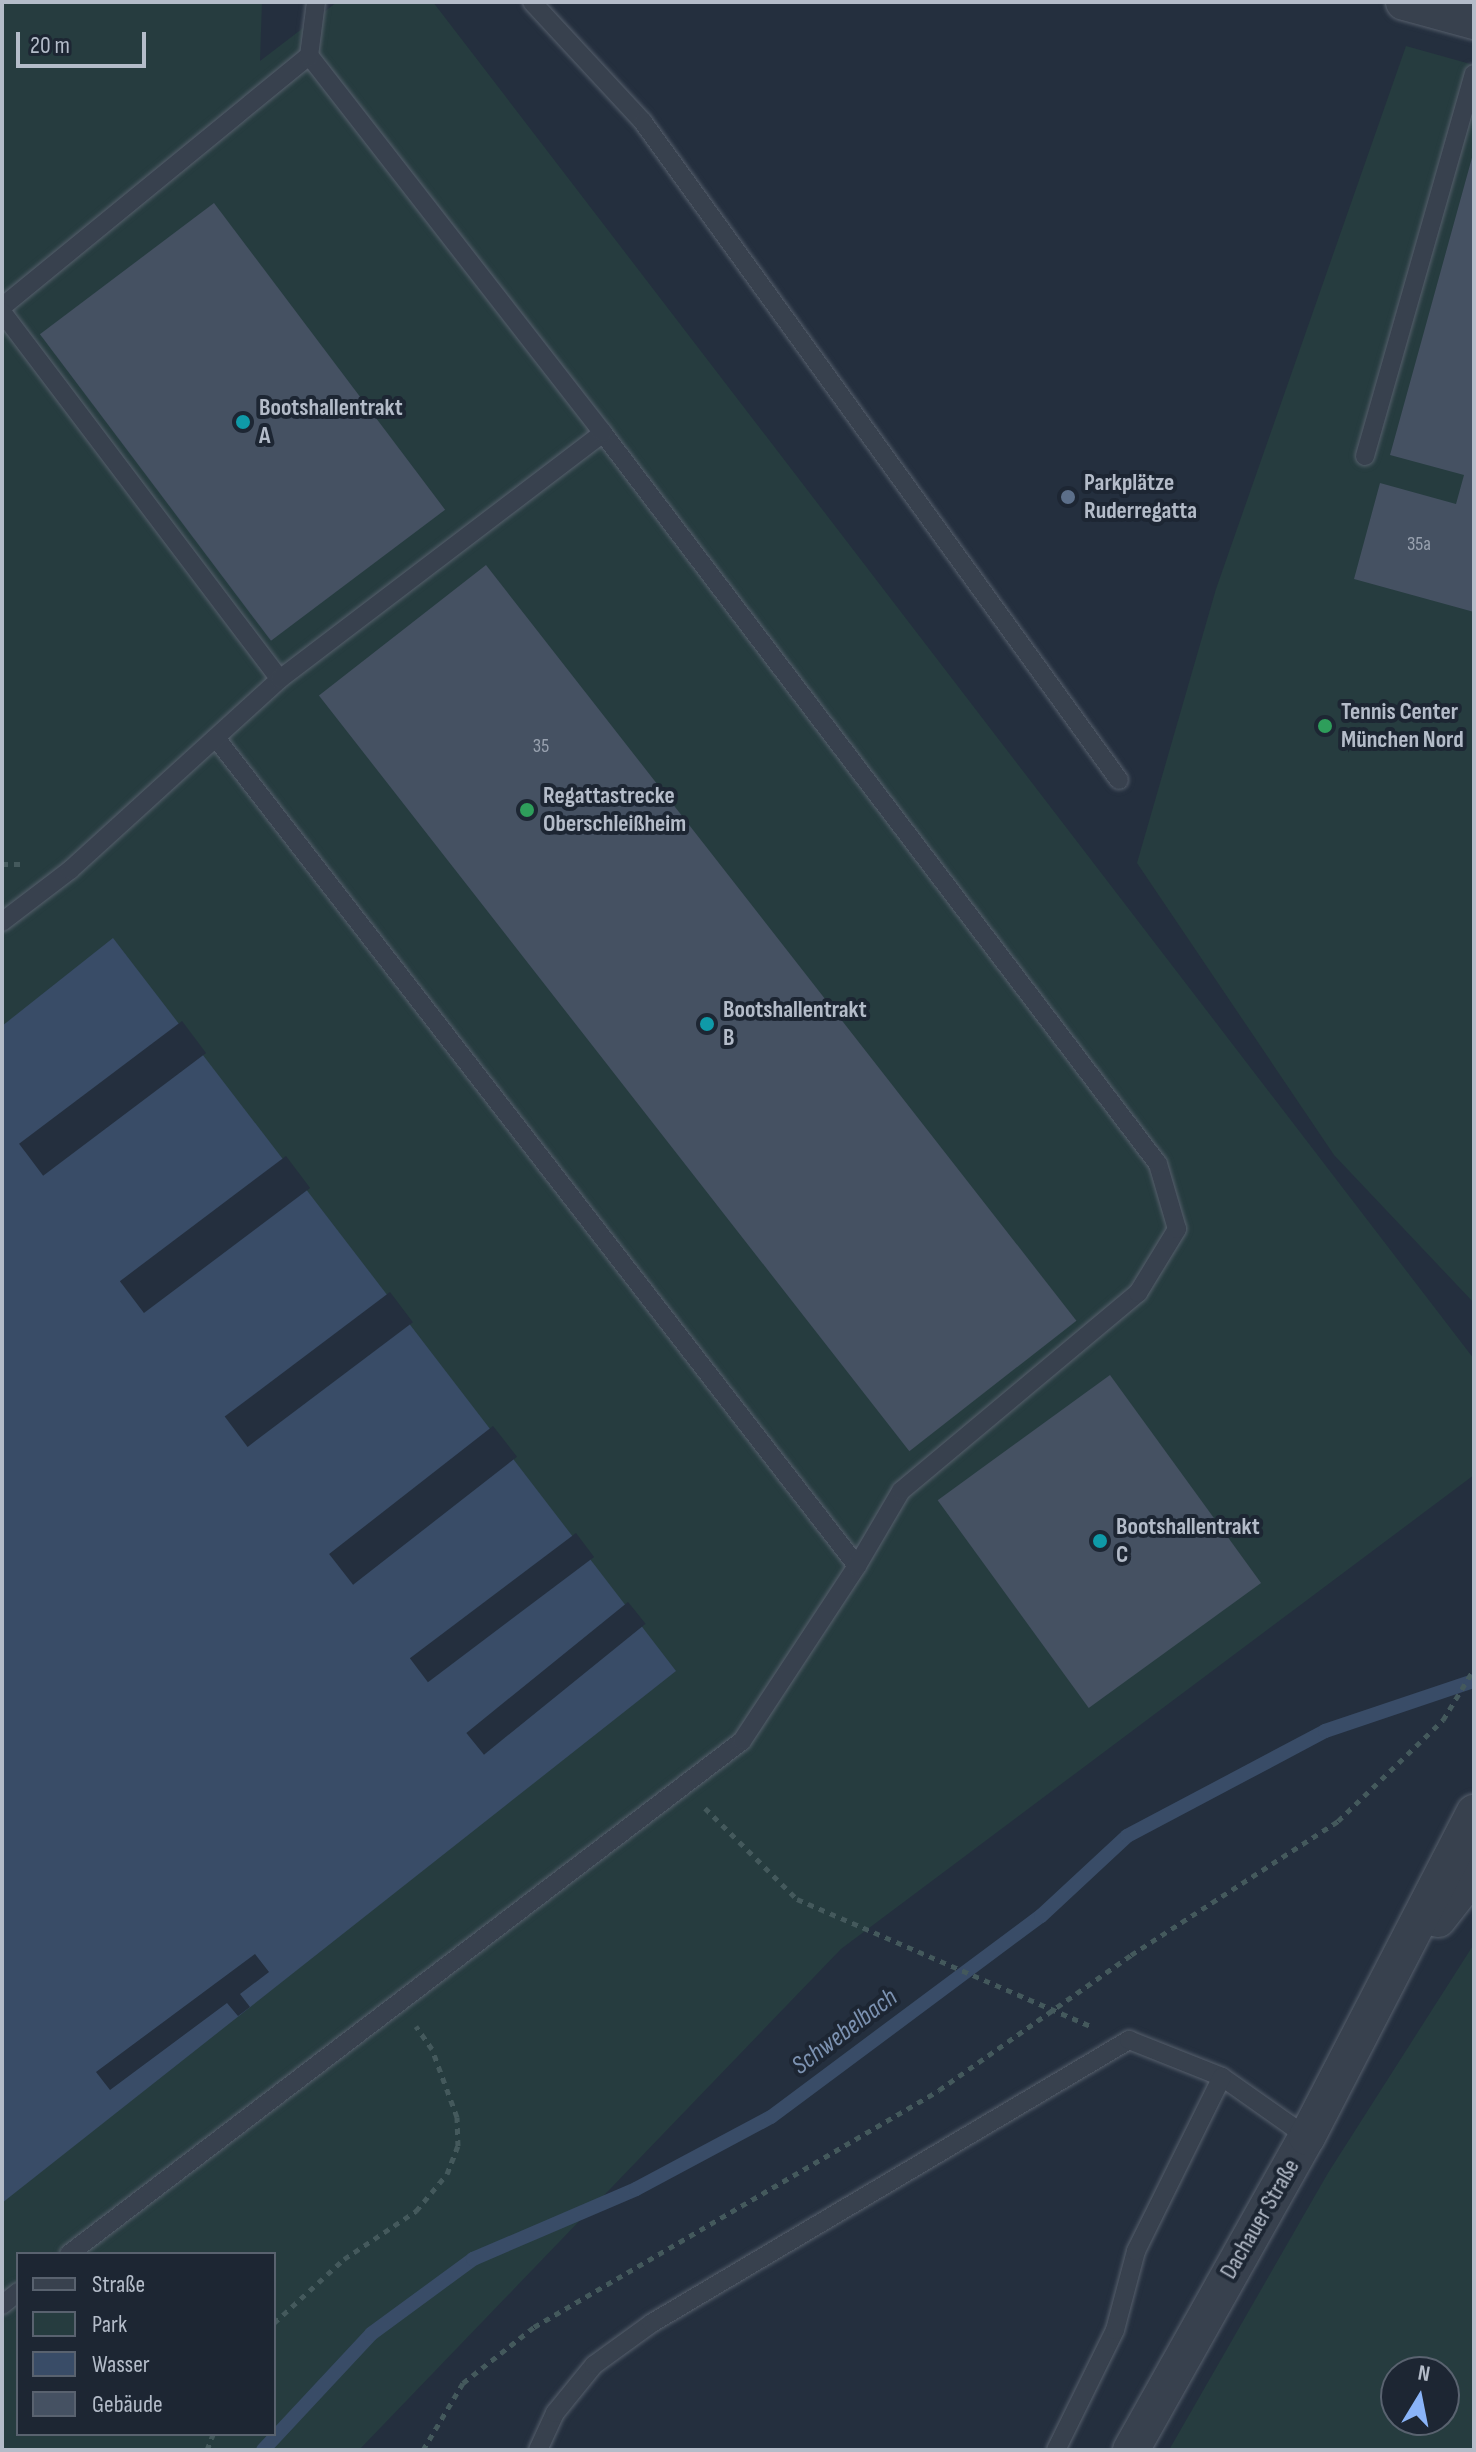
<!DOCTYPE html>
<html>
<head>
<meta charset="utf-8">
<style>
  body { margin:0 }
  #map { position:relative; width:1476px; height:2452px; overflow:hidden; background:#242f3e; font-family:"Sofia Sans Condensed",sans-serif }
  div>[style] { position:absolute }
  .green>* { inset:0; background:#263c3f }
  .water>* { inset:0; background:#394c67 }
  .pier>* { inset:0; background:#242f3e; transform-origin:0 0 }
  .stream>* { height:14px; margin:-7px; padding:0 7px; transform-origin:7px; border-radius:7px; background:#394c67 }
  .building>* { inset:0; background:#455162; transform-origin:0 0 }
  .path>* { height:5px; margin-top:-2.5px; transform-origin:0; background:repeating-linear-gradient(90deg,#44595c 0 6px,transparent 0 12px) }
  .roads { filter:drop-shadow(0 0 2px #565f6c) drop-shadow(0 0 2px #565f6c) }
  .service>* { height:18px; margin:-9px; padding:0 9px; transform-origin:9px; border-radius:9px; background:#38414e }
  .minor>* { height:36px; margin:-18px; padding:0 18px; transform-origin:18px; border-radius:18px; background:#38414e }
  .dots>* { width:22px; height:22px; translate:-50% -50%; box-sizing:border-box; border:4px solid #1d2633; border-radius:50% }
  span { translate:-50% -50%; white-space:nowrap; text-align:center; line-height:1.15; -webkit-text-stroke:8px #1d2633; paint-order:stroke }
  .number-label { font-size:20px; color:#98a1af }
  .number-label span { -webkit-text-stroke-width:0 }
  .poi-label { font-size:24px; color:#b4bcc9; font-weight:700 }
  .left { translate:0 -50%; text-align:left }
  .street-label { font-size:24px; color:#b4bcc9 }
  .water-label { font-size:26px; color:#7c92b1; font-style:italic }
  .frame { position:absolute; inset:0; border:4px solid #b4bcc9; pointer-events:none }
  .legend { position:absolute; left:16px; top:2252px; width:260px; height:184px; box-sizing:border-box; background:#1d2633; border:2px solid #59626f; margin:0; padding:10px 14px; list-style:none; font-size:24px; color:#b4bcc9 }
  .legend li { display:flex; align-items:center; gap:16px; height:40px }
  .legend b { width:40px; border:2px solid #59626f }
  .north { position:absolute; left:1380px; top:2356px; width:80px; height:80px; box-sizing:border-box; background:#1d2633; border:2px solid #59626f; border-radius:50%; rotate:10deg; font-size:22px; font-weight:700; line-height:32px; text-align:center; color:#b4bcc9 }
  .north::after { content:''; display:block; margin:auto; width:28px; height:36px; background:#8ab4f8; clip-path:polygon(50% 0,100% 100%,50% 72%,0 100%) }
  .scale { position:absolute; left:16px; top:32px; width:130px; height:36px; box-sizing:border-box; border:4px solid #b4bcc9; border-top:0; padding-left:10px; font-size:24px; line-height:28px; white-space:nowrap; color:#b4bcc9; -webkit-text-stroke:6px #1d2633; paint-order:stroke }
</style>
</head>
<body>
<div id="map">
  <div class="green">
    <i style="clip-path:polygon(evenodd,2px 2px,262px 2px,260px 61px,337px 2px,433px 2px,1474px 1359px,1474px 1475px,841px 1949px,359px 2450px,2px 2450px,2px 2px,18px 2254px,274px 2254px,274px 2434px,18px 2434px,18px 2254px)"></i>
    <i style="clip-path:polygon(1406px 46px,1474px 65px,1474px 1303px,1334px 1155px,1137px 863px,1216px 589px)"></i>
    <i style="clip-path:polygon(evenodd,1474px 1944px,1474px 2450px,1169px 2450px,1328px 2173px,1474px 1944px,1396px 2372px,1444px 2372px,1444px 2420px,1396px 2420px,1396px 2372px)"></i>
  </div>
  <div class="water">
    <i style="clip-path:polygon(113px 938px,676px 1671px,2px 2203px,2px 1026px)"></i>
  </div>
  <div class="pier">
    <i style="left:182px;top:1021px;width:40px;height:204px;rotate:53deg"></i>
    <i style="left:286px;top:1156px;width:40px;height:208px;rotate:53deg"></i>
    <i style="left:390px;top:1292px;width:38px;height:207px;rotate:53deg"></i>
    <i style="left:493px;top:1426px;width:39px;height:208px;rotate:52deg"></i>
    <i style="left:576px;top:1533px;width:30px;height:208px;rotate:53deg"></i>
    <i style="left:628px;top:1602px;width:28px;height:208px;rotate:51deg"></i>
    <i style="clip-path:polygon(255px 1954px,269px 1972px,240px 1994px,250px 2007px,238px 2016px,227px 2003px,110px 2090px,96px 2072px)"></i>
  </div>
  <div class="stream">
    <i style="left:263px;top:2450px;width:158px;rotate:-47deg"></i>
    <i style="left:371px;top:2334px;width:127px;rotate:-36.3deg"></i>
    <i style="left:473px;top:2259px;width:177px;rotate:-23.2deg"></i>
    <i style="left:636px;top:2189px;width:153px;rotate:-28.1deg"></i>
    <i style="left:771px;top:2117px;width:337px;rotate:-36.7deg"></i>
    <i style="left:1041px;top:1916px;width:117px;rotate:-42.9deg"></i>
    <i style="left:1127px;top:1836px;width:224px;rotate:-27.9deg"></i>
    <i style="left:1325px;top:1731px;width:157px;rotate:-18.6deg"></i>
  </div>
  <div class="building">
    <i style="clip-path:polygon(1473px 154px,1474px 154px,1474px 612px,1354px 579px,1380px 483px,1456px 504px,1464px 475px,1390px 455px)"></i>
    <i style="left:214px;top:203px;width:384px;height:218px;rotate:53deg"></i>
    <i style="left:486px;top:565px;width:959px;height:212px;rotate:52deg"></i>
    <i style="left:1110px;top:1375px;width:257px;height:213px;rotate:54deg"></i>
  </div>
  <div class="path">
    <i style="left:2px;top:864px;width:23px"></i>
    <i style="left:705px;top:1808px;width:129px;rotate:44.7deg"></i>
    <i style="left:797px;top:1899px;width:320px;rotate:23.4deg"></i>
    <i style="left:274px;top:2323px;width:95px;rotate:-42.4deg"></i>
    <i style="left:344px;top:2259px;width:87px;rotate:-33.7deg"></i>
    <i style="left:416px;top:2211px;width:48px;rotate:-50deg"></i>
    <i style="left:447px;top:2174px;width:30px;rotate:-69deg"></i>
    <i style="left:458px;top:2146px;width:29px;rotate:-92deg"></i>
    <i style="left:457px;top:2117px;width:72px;rotate:-110.2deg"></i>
    <i style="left:432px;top:2049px;width:28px;rotate:-125deg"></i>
    <i style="left:207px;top:2450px;width:17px;rotate:-69deg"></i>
    <i style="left:423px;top:2450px;width:78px;rotate:-59.2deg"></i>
    <i style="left:463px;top:2383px;width:90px;rotate:-38.3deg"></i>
    <i style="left:534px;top:2327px;width:469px;rotate:-30.3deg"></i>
    <i style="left:939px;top:2090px;width:235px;rotate:-35.1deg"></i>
    <i style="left:1131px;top:1955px;width:247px;rotate:-32.9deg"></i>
    <i style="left:1338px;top:1821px;width:146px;rotate:-43.9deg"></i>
    <i style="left:1443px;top:1720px;width:60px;rotate:-58.7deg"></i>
  </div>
  <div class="roads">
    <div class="service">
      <i style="left:532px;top:2px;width:163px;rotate:47.2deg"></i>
      <i style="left:643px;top:122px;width:812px;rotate:54.12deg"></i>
      <i style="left:2px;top:307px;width:397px;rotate:-39.3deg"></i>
      <i style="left:2px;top:312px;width:460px;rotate:52.9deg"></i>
      <i style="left:1365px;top:456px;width:397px;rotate:-74.1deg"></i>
      <i style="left:216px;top:738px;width:1047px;rotate:52.25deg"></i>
      <i style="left:2px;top:922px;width:86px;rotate:-37.4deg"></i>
      <i style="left:70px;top:870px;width:284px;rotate:-42.3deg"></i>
      <i style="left:280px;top:679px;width:406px;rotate:-37.3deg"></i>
      <i style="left:69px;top:2254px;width:846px;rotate:-37.32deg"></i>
      <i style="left:742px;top:1741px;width:209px;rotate:-56.7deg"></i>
      <i style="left:857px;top:1566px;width:87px;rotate:-59.6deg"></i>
      <i style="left:901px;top:1491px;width:309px;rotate:-39.9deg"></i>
      <i style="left:1138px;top:1293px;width:75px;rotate:-58.6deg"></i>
      <i style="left:1177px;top:1229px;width:68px;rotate:-106.3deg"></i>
      <i style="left:1158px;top:1164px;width:918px;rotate:-127.21deg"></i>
      <i style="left:603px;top:433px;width:478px;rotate:-127.9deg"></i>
      <i style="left:309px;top:56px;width:54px;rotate:-82.6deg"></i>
      <i style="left:2px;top:2305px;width:21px;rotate:-39deg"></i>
      <i style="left:538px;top:2450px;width:41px;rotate:-65.3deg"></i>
      <i style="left:555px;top:2413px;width:62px;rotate:-50.9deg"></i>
      <i style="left:594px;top:2365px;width:72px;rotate:-35.9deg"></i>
      <i style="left:652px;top:2323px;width:555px;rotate:-30.68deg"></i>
      <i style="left:1129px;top:2040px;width:100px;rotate:21.7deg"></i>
      <i style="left:1222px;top:2077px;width:104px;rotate:35.2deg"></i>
      <i style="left:1056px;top:2450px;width:134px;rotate:-63.8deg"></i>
      <i style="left:1115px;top:2330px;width:82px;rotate:-75.1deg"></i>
      <i style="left:1136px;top:2251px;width:194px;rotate:-63.7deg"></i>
    </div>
    <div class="minor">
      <i style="left:1404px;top:2px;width:73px;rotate:15.2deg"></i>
      <i style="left:1438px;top:1919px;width:58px;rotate:-52deg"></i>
      <i style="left:1131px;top:2450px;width:359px;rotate:-60.7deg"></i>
      <i style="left:1307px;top:2137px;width:365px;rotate:-62.7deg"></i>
    </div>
  </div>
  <div class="dots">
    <i style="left:243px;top:422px;background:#0f9aa8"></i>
    <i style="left:1068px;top:497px;background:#5c6f8a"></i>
    <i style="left:1325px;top:726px;background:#2e9e5b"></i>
    <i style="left:527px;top:810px;background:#2e9e5b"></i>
    <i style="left:707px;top:1024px;background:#0f9aa8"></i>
    <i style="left:1100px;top:1541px;background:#0f9aa8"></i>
  </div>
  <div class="number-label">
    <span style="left:1419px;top:544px">35a</span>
    <span style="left:541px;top:746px">35</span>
  </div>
  <div class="poi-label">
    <span class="left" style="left:259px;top:422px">Bootshallentrakt<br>A</span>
    <span class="left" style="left:1084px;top:497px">Parkplätze<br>Ruderregatta</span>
    <span class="left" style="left:1341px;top:726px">Tennis Center<br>München Nord</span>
    <span class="left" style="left:543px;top:810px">Regattastrecke<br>Oberschleißheim</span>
    <span class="left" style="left:723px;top:1024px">Bootshallentrakt<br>B</span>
    <span class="left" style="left:1116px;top:1541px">Bootshallentrakt<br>C</span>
  </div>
  <div class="street-label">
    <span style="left:1260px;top:2219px;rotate:-60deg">Dachauer Straße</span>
  </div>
  <div class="water-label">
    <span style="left:845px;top:2032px;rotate:-37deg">Schwebelbach</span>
  </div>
  <div class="frame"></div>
  <ul class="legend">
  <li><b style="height:10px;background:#38414e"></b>Straße</li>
  <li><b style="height:22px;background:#263c3f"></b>Park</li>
  <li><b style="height:22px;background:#394c67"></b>Wasser</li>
  <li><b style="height:22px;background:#455162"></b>Gebäude</li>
  </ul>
  <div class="north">N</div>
  <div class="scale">20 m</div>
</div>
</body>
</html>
